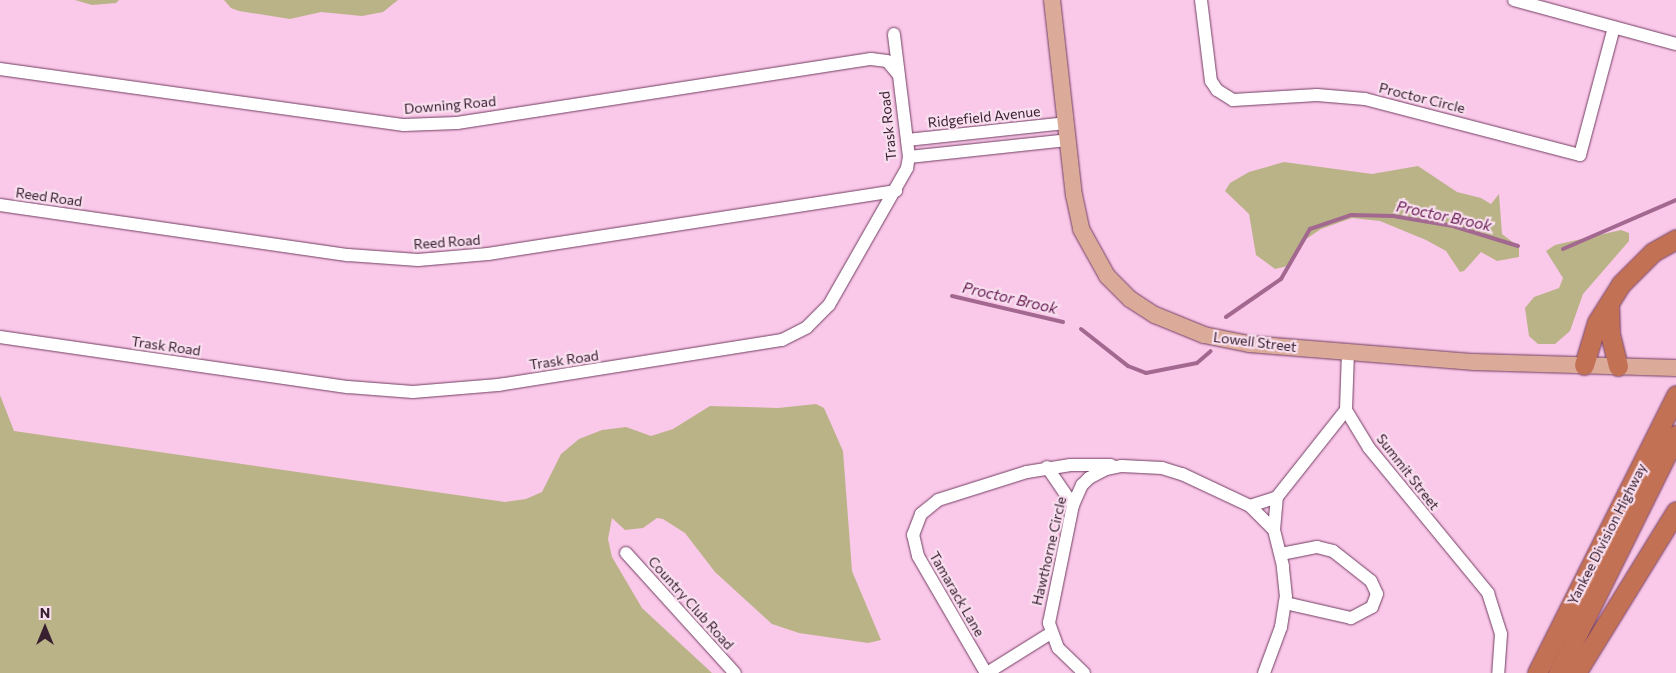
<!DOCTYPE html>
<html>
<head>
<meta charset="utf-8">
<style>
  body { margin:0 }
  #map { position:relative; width:1676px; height:673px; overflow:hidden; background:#fac8e9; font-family:Commissioner,sans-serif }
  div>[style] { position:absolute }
  .green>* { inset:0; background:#bab388 }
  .stream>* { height:4px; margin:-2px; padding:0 2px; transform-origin:2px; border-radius:2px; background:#a36890 }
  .roads { filter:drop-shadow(0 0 1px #723e63) drop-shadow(0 0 1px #723e63) }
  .minor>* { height:12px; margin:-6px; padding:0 6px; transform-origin:6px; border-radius:6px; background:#fff }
  .major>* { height:16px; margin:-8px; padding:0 8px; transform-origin:8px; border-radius:8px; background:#dbaa99 }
  .highway>* { height:19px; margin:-9.5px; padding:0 9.5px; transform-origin:9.5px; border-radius:9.5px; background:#c37155 }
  span { translate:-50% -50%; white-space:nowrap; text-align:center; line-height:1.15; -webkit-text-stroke:4.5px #f8deee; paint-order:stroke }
  .street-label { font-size:14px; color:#382030 }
  .water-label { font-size:15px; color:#651c52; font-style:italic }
  .north { position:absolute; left:20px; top:603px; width:50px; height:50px; -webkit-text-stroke:4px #f8deee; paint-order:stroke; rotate:0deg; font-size:14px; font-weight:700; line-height:20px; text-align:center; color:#382030 }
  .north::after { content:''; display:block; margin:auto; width:18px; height:22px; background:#382030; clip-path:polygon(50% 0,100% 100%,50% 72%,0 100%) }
</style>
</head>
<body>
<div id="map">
  <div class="green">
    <i style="clip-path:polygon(75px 0,119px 0,116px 3px,92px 5px)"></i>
    <i style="clip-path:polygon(224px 0,398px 0,383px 12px,362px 16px,321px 12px,290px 19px,239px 11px,231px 8px)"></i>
    <i style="clip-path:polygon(1284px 162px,1372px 174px,1418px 166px,1457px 192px,1481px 198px,1491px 204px,1499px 194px,1502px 234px,1519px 247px,1519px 257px,1497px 261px,1481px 252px,1464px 271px,1460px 272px,1446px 251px,1426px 240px,1380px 221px,1352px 218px,1321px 229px,1306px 239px,1288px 266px,1275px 269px,1256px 255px,1249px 214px,1225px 191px,1230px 183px,1249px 172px)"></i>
    <i style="clip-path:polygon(1621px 230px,1629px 233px,1629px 241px,1583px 294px,1570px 331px,1555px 344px,1538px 344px,1529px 336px,1525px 308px,1534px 297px,1559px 288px,1563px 278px,1546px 251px,1555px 245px)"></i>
    <i style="clip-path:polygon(0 395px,14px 431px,505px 502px,526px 499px,542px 492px,561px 454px,579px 439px,602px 430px,626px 427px,651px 436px,673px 429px,710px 406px,778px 408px,816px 404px,824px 408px,843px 451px,852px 571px,881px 640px,868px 643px,799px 633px,772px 624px,715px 572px,685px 533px,663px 519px,657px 518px,643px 528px,625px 530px,612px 518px,608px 539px,612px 557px,642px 608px,712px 673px,0 673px)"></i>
  </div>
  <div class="stream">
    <i style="left:1563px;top:249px;width:123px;rotate:-23.4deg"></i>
    <i style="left:952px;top:296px;width:114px;rotate:13.2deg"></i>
    <i style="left:1226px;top:317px;width:67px;rotate:-34.6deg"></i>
    <i style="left:1281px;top:279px;width:58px;rotate:-59.9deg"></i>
    <i style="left:1310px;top:229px;width:43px;rotate:-18.9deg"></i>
    <i style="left:1351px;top:215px;width:42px;rotate:1.4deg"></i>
    <i style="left:1393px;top:216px;width:61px;rotate:9.5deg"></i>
    <i style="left:1453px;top:226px;width:68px;rotate:17.1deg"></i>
    <i style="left:1081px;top:329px;width:60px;rotate:38.2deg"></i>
    <i style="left:1128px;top:366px;width:19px;rotate:21deg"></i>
    <i style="left:1146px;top:373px;width:52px;rotate:-11.1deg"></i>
    <i style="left:1197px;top:363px;width:18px;rotate:-41deg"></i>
  </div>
  <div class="roads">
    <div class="minor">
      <i style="left:1201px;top:0;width:82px;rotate:83deg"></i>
      <i style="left:1211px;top:81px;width:11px;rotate:56deg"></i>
      <i style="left:1217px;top:90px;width:19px;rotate:32deg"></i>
      <i style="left:1233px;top:100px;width:84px;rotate:-3.4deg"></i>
      <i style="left:1317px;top:95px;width:48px;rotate:4.8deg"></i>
      <i style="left:1365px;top:99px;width:222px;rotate:14.6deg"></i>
      <i style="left:1580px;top:155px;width:132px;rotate:-75.1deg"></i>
      <i style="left:1514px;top:0;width:168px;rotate:15.2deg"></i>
      <i style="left:0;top:69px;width:408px;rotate:7.9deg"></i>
      <i style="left:404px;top:125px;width:53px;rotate:-2.2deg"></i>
      <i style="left:457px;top:123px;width:419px;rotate:-8.8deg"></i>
      <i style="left:871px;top:59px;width:16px;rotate:7deg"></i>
      <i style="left:887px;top:61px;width:16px;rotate:50deg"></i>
      <i style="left:907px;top:140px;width:159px;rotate:-6.1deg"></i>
      <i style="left:909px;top:157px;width:159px;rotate:-6.1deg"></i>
      <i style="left:0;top:205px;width:352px;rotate:8.2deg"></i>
      <i style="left:348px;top:255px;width:70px;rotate:4.1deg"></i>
      <i style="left:418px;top:260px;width:70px;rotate:-4.9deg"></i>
      <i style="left:488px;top:254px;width:413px;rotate:-8.8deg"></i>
      <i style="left:0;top:337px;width:352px;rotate:8.2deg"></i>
      <i style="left:348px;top:387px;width:65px;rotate:4.4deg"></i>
      <i style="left:413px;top:392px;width:85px;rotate:-4.7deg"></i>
      <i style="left:498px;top:385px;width:288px;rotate:-9deg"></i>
      <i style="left:782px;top:340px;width:28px;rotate:-27deg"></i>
      <i style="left:807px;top:327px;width:31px;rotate:-45deg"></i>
      <i style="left:829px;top:305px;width:158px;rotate:-60.3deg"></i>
      <i style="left:907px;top:168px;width:11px;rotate:-80deg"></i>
      <i style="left:909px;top:157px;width:124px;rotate:-97deg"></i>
      <i style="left:1348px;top:352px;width:58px;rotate:92deg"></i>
      <i style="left:1346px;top:410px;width:44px;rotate:58.8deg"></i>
      <i style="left:1369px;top:448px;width:188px;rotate:50.6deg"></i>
      <i style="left:1488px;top:593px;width:43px;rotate:72.4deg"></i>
      <i style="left:1501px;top:634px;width:39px;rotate:94deg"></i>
      <i style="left:1047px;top:467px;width:46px;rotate:55.6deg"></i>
      <i style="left:1250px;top:506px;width:34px;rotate:45deg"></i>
      <i style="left:626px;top:553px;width:162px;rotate:47.8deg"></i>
      <i style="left:1281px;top:554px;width:37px;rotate:-11deg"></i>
      <i style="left:1317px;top:547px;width:16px;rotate:14deg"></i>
      <i style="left:1333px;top:551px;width:48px;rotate:38.3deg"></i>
      <i style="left:1371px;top:581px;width:14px;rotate:65deg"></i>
      <i style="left:1377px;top:594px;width:14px;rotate:111deg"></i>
      <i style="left:1372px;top:607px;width:24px;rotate:152deg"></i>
      <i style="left:1351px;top:618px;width:68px;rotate:-167.2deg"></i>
      <i style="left:986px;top:673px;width:135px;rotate:-120.2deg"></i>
      <i style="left:918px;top:556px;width:22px;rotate:-103deg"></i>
      <i style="left:913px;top:535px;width:22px;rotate:-69deg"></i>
      <i style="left:921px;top:514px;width:22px;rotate:-39deg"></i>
      <i style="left:938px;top:500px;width:93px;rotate:-17.5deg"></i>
      <i style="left:1027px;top:472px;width:44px;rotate:-9.2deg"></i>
      <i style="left:1070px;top:465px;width:41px"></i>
      <i style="left:987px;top:673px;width:75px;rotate:-32deg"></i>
      <i style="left:1084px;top:673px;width:36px;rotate:-136deg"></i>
      <i style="left:1058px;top:648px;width:27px;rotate:-110deg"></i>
      <i style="left:1049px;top:623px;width:120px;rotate:-78.5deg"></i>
      <i style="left:1073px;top:505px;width:22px;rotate:-66deg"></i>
      <i style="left:1082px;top:485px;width:10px;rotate:-45deg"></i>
      <i style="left:1089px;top:478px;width:19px;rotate:-28deg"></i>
      <i style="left:1106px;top:469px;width:16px;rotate:-11deg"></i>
      <i style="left:1122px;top:466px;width:40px;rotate:2.9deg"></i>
      <i style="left:1162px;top:468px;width:21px;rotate:17deg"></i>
      <i style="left:1182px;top:474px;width:75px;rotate:25.2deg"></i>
      <i style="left:1250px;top:506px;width:28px;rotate:-18deg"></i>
      <i style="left:1264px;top:673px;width:49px;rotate:-69.7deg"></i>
      <i style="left:1281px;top:627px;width:30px;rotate:-81deg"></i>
      <i style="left:1286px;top:597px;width:31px;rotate:-96deg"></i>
      <i style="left:1283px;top:566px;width:37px;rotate:-104deg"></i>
      <i style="left:1274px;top:530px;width:33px;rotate:-85deg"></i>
      <i style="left:1277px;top:497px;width:111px;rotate:-51.6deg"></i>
    </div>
    <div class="major">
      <i style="left:1052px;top:0;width:196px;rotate:83.6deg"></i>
      <i style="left:1074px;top:195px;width:35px;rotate:78deg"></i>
      <i style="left:1081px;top:229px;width:54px;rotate:61deg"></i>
      <i style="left:1107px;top:276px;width:33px;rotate:45deg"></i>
      <i style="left:1130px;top:299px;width:30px;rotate:33deg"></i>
      <i style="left:1155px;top:315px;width:53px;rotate:22.2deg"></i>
      <i style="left:1204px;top:335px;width:46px;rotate:11.3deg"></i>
      <i style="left:1249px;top:344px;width:226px;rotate:4.6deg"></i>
      <i style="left:1474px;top:362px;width:202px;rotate:1.7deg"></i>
    </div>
    <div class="highway">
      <i style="left:1609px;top:304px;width:30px;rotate:88deg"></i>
      <i style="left:1610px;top:334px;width:33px;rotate:76deg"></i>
      <i style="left:1584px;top:365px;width:45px;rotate:-73.2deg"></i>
      <i style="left:1597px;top:322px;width:45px;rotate:-57.7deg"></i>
      <i style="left:1621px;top:284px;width:45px;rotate:-45deg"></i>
      <i style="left:1653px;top:252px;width:26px;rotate:-29deg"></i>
      <i style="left:1537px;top:673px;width:311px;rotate:-63.4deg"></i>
      <i style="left:1558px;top:673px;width:266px;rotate:-63.6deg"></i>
      <i style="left:1576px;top:673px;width:190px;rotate:-58.3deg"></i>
    </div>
  </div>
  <div class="street-label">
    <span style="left:1422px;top:98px;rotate:14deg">Proctor Circle</span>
    <span style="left:450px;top:105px;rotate:-5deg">Downing Road</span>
    <span style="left:984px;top:117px;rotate:-6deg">Ridgefield Avenue</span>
    <span style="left:888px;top:126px;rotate:-96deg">Trask Road</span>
    <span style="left:49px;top:197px;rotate:8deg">Reed Road</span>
    <span style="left:447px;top:242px;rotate:-4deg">Reed Road</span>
    <span style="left:1255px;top:342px;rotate:7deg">Lowell Street</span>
    <span style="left:166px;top:346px;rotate:8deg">Trask Road</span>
    <span style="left:564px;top:360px;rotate:-8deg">Trask Road</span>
    <span style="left:1408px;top:472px;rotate:52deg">Summit Street</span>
    <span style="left:1607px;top:534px;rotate:-63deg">Yankee Division Highway</span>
    <span style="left:1049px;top:551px;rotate:-77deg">Hawthorne Circle</span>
    <span style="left:957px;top:594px;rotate:60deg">Tamarack Lane</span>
    <span style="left:691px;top:603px;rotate:48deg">Country Club Road</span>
  </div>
  <div class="water-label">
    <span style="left:1444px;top:216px;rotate:12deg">Proctor Brook</span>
    <span style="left:1010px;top:298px;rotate:13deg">Proctor Brook</span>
  </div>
  <div class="north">N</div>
</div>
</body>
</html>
